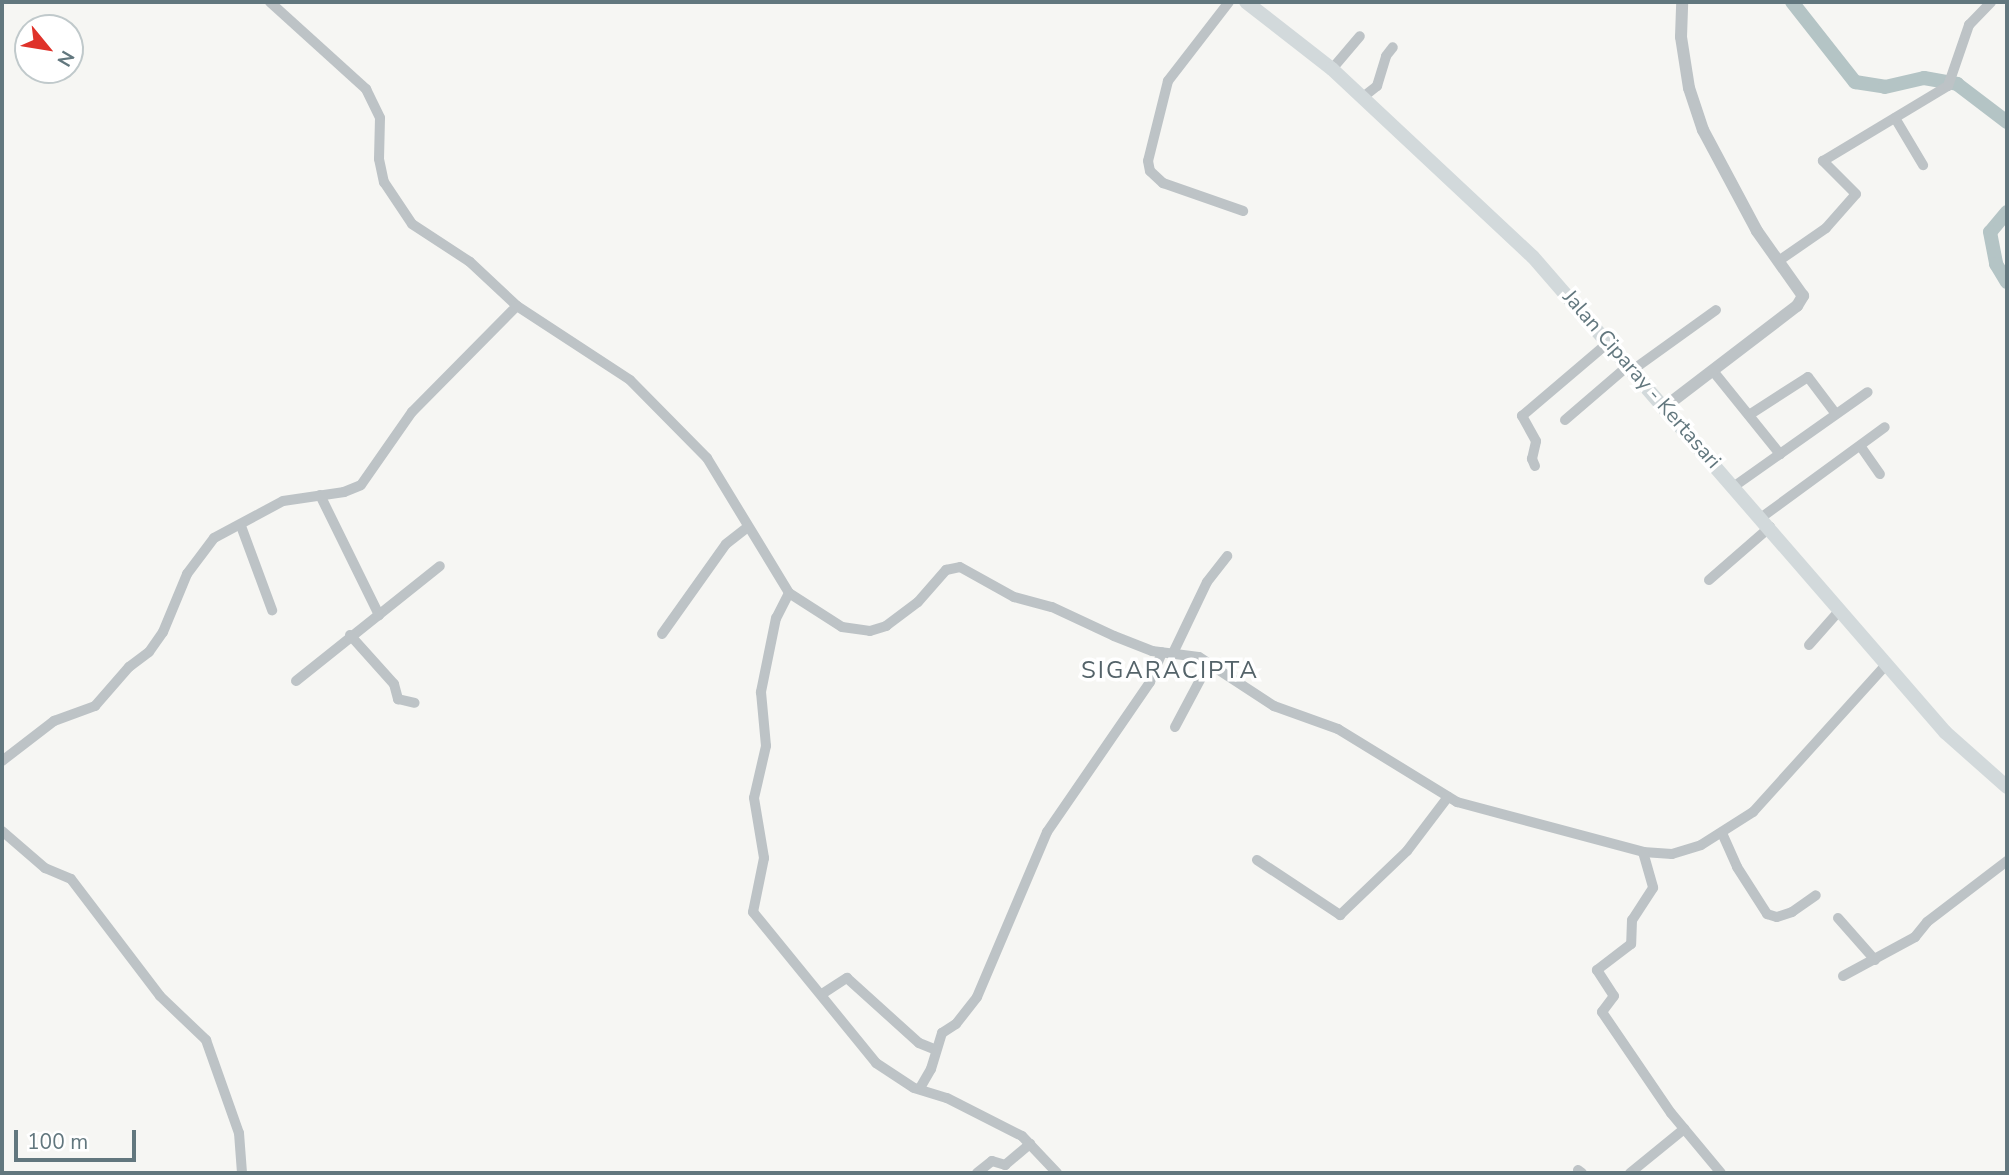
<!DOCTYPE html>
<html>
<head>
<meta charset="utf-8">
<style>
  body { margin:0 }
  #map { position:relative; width:2009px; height:1175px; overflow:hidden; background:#f6f6f3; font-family:"Nunito Sans",sans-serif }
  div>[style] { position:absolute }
  .river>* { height:14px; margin:-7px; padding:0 7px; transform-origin:7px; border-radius:7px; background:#b4c4c5 }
  .minor>* { height:10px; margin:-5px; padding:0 5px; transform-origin:5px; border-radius:5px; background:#bdc3c6 }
  .tertiary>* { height:12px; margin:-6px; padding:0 6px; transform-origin:6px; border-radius:6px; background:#bdc3c6 }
  .secondary>* { height:14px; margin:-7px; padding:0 7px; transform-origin:7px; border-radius:7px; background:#d2d9db }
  span { translate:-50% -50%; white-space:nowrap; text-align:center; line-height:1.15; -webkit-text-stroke:7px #fff; paint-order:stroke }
  .street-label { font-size:21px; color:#62777e }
  .quarter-label { font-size:24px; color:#546369; letter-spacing:2px }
  .frame { position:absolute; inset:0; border:4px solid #62777e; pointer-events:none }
  .north { position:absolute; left:14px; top:14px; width:70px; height:70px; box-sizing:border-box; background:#fff; border:2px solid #c0c9cb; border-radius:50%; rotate:120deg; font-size:19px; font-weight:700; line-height:28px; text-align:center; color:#62777e }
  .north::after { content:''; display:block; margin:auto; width:24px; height:32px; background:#df322a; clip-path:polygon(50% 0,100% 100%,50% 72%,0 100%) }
  .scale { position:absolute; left:14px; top:1130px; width:122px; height:32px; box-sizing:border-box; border:4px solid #62777e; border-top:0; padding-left:9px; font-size:21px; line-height:24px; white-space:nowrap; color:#62777e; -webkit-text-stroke:5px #fff; paint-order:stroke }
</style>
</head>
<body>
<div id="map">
  <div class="river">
    <i style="left:1792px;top:2px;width:102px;rotate:51.8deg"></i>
    <i style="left:1855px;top:82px;width:30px;rotate:9deg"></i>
    <i style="left:1885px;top:87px;width:40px;rotate:-13deg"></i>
    <i style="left:1924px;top:78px;width:34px;rotate:10deg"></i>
    <i style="left:1957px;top:84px;width:63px;rotate:37.2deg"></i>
    <i style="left:2007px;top:212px;width:26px;rotate:130deg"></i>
    <i style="left:1990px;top:232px;width:33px;rotate:79deg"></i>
    <i style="left:1996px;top:264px;width:21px;rotate:59deg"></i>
  </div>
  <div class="minor">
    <i style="left:270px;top:2px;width:130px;rotate:42.2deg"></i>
    <i style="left:366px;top:89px;width:32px;rotate:64deg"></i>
    <i style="left:380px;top:118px;width:41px;rotate:91.4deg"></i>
    <i style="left:379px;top:159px;width:24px;rotate:78deg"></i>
    <i style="left:384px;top:182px;width:50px;rotate:56.3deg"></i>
    <i style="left:412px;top:224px;width:69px;rotate:33.2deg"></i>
    <i style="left:470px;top:262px;width:64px;rotate:43.1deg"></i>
    <i style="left:517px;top:306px;width:135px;rotate:33.2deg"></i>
    <i style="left:630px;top:380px;width:110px;rotate:45.4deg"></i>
    <i style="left:707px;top:458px;width:158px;rotate:58.7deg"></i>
    <i style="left:789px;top:593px;width:63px;rotate:32.7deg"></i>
    <i style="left:842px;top:627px;width:28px;rotate:8deg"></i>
    <i style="left:870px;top:631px;width:17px;rotate:-17deg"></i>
    <i style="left:886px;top:626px;width:40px;rotate:-37deg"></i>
    <i style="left:918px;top:602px;width:43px;rotate:-48.8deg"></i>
    <i style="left:946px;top:570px;width:14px;rotate:-12deg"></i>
    <i style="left:960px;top:567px;width:62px;rotate:29.1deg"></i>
    <i style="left:1014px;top:597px;width:39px;rotate:15deg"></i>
    <i style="left:1052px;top:607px;width:68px;rotate:25.1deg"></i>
    <i style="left:1114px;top:636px;width:41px;rotate:21.5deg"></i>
    <i style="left:1152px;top:651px;width:47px;rotate:7.3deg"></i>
    <i style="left:1199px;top:657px;width:90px;rotate:33.2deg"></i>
    <i style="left:1274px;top:706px;width:68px;rotate:19.8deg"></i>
    <i style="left:1338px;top:729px;width:140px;rotate:31.5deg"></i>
    <i style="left:1457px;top:802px;width:193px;rotate:15deg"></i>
    <i style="left:1643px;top:852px;width:29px;rotate:4deg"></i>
    <i style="left:1672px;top:854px;width:30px;rotate:-17deg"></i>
    <i style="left:1701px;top:845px;width:62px;rotate:-32.4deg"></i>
    <i style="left:1753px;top:812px;width:198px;rotate:-47.9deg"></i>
    <i style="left:1229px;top:2px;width:100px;rotate:127.7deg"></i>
    <i style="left:1168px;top:81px;width:82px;rotate:104deg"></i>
    <i style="left:1148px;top:161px;width:10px;rotate:79deg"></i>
    <i style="left:1150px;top:171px;width:18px;rotate:43deg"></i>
    <i style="left:1163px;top:183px;width:85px;rotate:19.3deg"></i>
    <i style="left:1332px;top:69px;width:43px;rotate:-49.7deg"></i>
    <i style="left:1363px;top:97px;width:18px;rotate:-38deg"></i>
    <i style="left:1377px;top:86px;width:31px;rotate:-73deg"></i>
    <i style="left:1386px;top:56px;width:11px;rotate:-52deg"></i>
    <i style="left:1895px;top:118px;width:55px;rotate:59.2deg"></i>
    <i style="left:1780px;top:260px;width:56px;rotate:-34.8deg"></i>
    <i style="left:1826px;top:228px;width:45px;rotate:-48.6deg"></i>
    <i style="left:1856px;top:194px;width:47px;rotate:-135deg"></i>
    <i style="left:1823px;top:161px;width:146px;rotate:-31deg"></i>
    <i style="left:1948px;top:86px;width:65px;rotate:-71deg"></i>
    <i style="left:1969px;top:25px;width:32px;rotate:-46deg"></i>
    <i style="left:1634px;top:369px;width:101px;rotate:-35.7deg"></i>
    <i style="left:1713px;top:371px;width:107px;rotate:51.1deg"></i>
    <i style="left:1749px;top:415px;width:70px;rotate:-32.8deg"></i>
    <i style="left:1808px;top:377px;width:46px;rotate:52.9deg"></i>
    <i style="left:1565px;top:420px;width:86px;rotate:-40.7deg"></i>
    <i style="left:1861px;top:447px;width:33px;rotate:55deg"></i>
    <i style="left:1535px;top:466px;width:8px;rotate:-113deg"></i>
    <i style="left:1532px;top:459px;width:18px;rotate:-77deg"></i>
    <i style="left:1536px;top:441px;width:29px;rotate:-119deg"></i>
    <i style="left:1522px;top:416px;width:116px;rotate:-40.4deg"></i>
    <i style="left:1736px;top:485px;width:161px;rotate:-35.2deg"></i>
    <i style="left:320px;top:495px;width:134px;rotate:63.8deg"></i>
    <i style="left:1762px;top:517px;width:152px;rotate:-36.2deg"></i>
    <i style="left:241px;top:526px;width:90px;rotate:69.7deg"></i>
    <i style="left:1709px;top:580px;width:81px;rotate:-41deg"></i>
    <i style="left:789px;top:593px;width:28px;rotate:117deg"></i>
    <i style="left:776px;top:618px;width:76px;rotate:101.5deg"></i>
    <i style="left:761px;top:692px;width:54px;rotate:84.7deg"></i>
    <i style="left:766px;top:746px;width:53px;rotate:103deg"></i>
    <i style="left:754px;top:798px;width:61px;rotate:80.5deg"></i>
    <i style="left:764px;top:858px;width:55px;rotate:101.5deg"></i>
    <i style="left:753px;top:912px;width:195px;rotate:50.8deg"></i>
    <i style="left:876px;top:1063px;width:45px;rotate:33.3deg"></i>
    <i style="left:914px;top:1088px;width:34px;rotate:17deg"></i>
    <i style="left:947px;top:1098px;width:84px;rotate:26.9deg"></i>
    <i style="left:1022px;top:1136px;width:51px;rotate:46.6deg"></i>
    <i style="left:662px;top:634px;width:110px;rotate:-54.6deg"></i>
    <i style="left:726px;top:544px;width:28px;rotate:-38deg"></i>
    <i style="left:350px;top:635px;width:66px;rotate:48.1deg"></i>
    <i style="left:394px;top:684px;width:16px;rotate:75deg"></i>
    <i style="left:398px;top:699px;width:17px;rotate:13deg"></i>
    <i style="left:1809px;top:645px;width:47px;rotate:-48.5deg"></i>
    <i style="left:1174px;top:651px;width:76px;rotate:-64.4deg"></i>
    <i style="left:1207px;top:582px;width:33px;rotate:-52deg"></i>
    <i style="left:296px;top:681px;width:184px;rotate:-38.6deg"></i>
    <i style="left:1175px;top:727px;width:72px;rotate:-62deg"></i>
    <i style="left:2px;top:761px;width:66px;rotate:-37.6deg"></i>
    <i style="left:54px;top:721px;width:44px;rotate:-20.1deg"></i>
    <i style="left:95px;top:706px;width:52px;rotate:-48.9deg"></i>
    <i style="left:129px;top:667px;width:25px;rotate:-37deg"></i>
    <i style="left:149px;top:652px;width:24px;rotate:-55deg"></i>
    <i style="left:163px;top:632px;width:63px;rotate:-67.5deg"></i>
    <i style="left:187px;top:574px;width:45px;rotate:-53.1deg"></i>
    <i style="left:214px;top:538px;width:78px;rotate:-28.2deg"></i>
    <i style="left:283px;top:501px;width:62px;rotate:-8.4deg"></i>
    <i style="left:344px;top:492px;width:18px;rotate:-22deg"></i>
    <i style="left:361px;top:485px;width:89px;rotate:-55.1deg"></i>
    <i style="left:412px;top:412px;width:149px;rotate:-45.3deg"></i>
    <i style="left:2px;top:831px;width:57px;rotate:40.7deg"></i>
    <i style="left:45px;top:868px;width:28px;rotate:23deg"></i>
    <i style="left:71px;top:879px;width:147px;rotate:52.7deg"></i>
    <i style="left:160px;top:996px;width:64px;rotate:43.7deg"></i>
    <i style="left:206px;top:1040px;width:99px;rotate:70.5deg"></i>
    <i style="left:239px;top:1133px;width:40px;rotate:85.7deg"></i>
    <i style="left:1722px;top:833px;width:37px;rotate:66deg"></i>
    <i style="left:1737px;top:867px;width:56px;rotate:57.4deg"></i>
    <i style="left:1767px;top:914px;width:10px;rotate:17deg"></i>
    <i style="left:1777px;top:917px;width:16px;rotate:-18deg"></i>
    <i style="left:1792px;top:912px;width:29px;rotate:-35deg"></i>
    <i style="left:1643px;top:852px;width:37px;rotate:74deg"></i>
    <i style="left:1653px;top:888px;width:38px;rotate:123deg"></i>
    <i style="left:1632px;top:920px;width:24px;rotate:92deg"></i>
    <i style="left:1631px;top:944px;width:43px;rotate:142.6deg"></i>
    <i style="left:1597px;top:970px;width:31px;rotate:57deg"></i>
    <i style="left:1614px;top:996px;width:20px;rotate:127deg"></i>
    <i style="left:1602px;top:1012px;width:122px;rotate:55.7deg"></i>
    <i style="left:1671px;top:1113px;width:78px;rotate:50.2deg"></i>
    <i style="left:1257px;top:860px;width:100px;rotate:33.5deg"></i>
    <i style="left:1340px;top:915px;width:93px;rotate:-43.7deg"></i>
    <i style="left:1407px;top:851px;width:68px;rotate:-52.8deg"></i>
    <i style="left:1838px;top:918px;width:56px;rotate:48.6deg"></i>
    <i style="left:1843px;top:976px;width:82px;rotate:-28.4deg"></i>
    <i style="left:1915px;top:937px;width:19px;rotate:-51deg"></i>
    <i style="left:1927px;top:922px;width:101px;rotate:-37.3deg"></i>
    <i style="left:822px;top:994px;width:30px;rotate:-33deg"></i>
    <i style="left:847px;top:978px;width:97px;rotate:42.1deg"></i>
    <i style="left:919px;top:1043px;width:18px;rotate:22deg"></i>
    <i style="left:920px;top:1088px;width:22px;rotate:-60deg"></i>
    <i style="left:931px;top:1069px;width:38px;rotate:-73deg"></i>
    <i style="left:942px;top:1033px;width:17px;rotate:-33deg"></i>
    <i style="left:956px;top:1024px;width:34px;rotate:-52deg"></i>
    <i style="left:977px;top:997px;width:179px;rotate:-67deg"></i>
    <i style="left:1047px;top:832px;width:182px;rotate:-55.5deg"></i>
    <i style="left:1150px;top:682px;width:32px;rotate:-68deg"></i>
    <i style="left:1578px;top:1170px;width:5px;rotate:37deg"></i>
    <i style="left:977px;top:1173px;width:19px;rotate:-39deg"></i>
    <i style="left:992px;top:1161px;width:14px;rotate:17deg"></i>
    <i style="left:1005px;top:1165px;width:33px;rotate:-40deg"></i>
    <i style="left:1630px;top:1173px;width:70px;rotate:-39.2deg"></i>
  </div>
  <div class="tertiary">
    <i style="left:1666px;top:406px;width:165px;rotate:-37.4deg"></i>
    <i style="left:1797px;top:306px;width:12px;rotate:-59deg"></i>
    <i style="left:1803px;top:296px;width:80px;rotate:-125.3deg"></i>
    <i style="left:1757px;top:231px;width:115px;rotate:-118.1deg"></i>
    <i style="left:1703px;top:130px;width:44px;rotate:-108.4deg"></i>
    <i style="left:1689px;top:88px;width:52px;rotate:-98.9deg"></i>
    <i style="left:1681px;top:37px;width:35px;rotate:-88deg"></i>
  </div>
  <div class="secondary">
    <i style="left:1246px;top:2px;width:109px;rotate:37.9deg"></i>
    <i style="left:1332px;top:69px;width:275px;rotate:43.1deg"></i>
    <i style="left:1533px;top:257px;width:629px;rotate:49.06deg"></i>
    <i style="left:1945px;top:732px;width:83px;rotate:41.6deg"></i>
  </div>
  <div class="street-label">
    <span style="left:1642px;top:379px;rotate:49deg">Jalan Ciparay - Kertasari</span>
  </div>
  <div class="quarter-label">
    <span style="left:1170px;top:671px">SIGARACIPTA</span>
  </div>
  <div class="frame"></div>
  <div class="north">N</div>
  <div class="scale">100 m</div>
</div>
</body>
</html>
